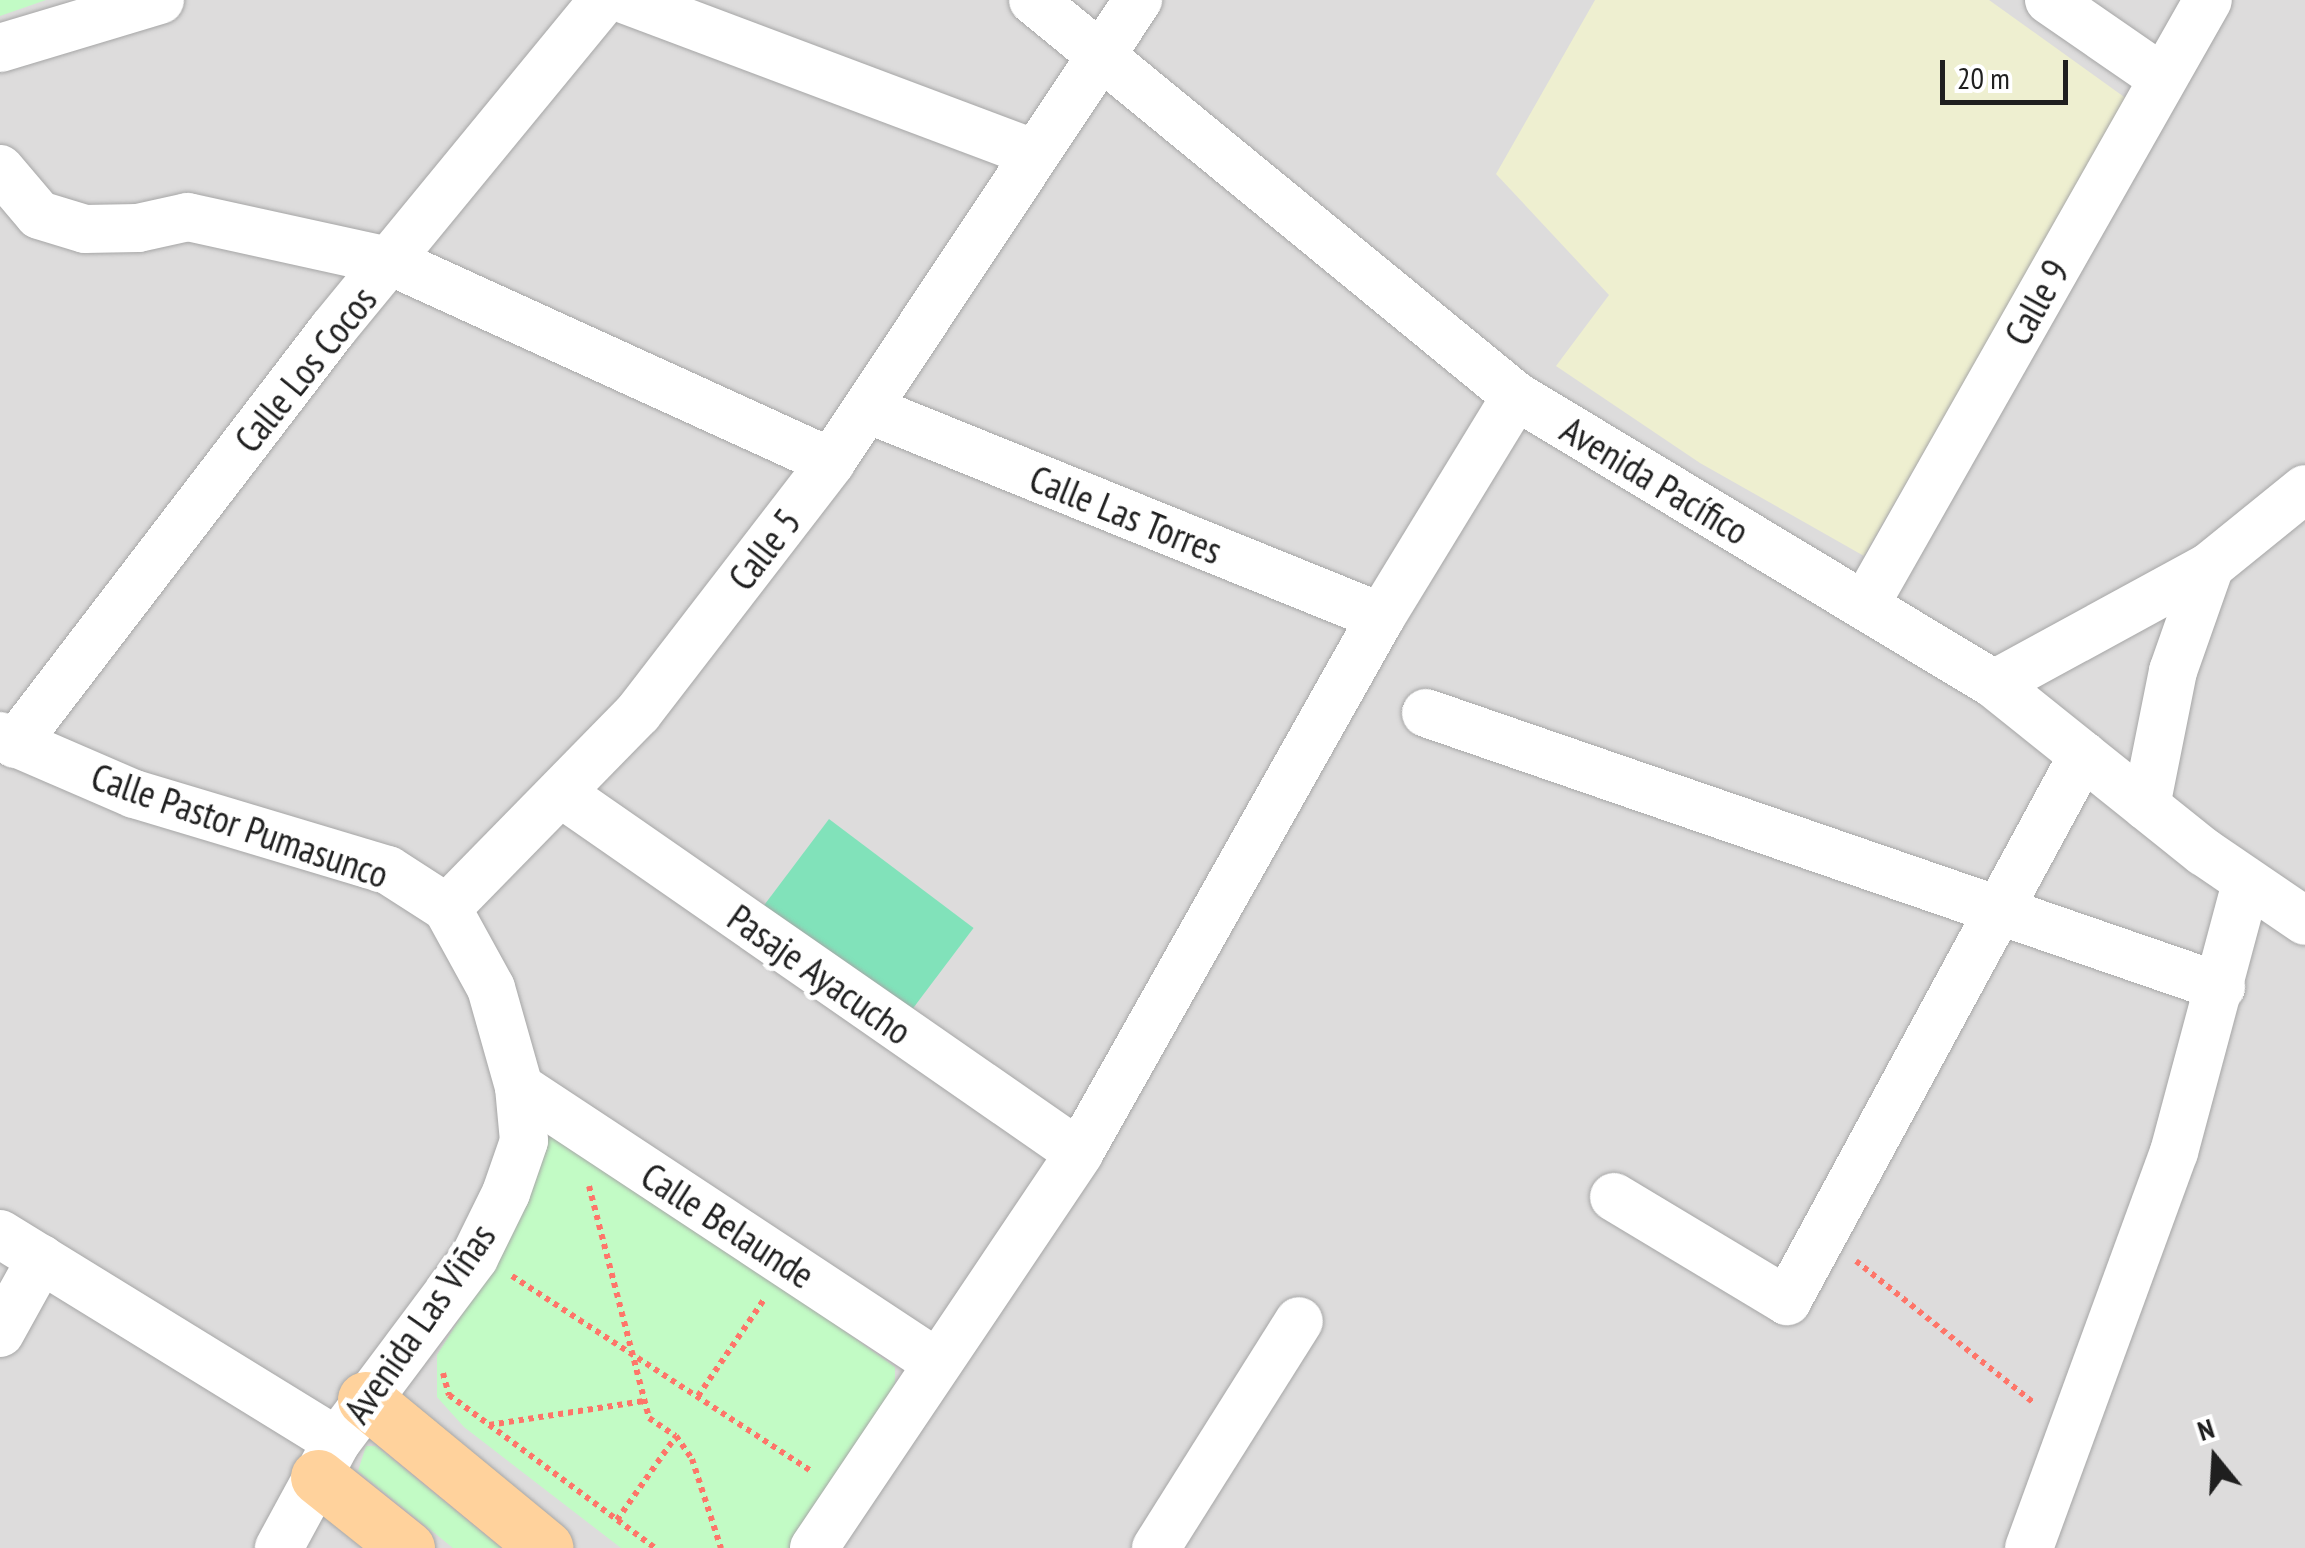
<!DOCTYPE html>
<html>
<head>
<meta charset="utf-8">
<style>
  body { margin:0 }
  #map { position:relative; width:2305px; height:1548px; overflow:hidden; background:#f0ece5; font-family:"PT Sans Narrow",sans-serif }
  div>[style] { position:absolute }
  .residential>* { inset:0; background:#dddcdc; transform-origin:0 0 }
  .farmland>* { inset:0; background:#eeefd0 }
  .park>* { inset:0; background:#c2fbc5 }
  .pitch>* { inset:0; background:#81e2ba; transform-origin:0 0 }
  .path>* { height:6px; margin-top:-3px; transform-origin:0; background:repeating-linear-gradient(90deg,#fe7569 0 5px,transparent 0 10px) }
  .roads { filter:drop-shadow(0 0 2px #a6a6a6) drop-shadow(0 0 2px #a6a6a6) }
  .minor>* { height:48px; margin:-24px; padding:0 24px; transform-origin:24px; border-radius:24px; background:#fff }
  .major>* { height:55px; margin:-27.5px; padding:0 27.5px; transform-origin:27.5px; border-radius:27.5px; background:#ffd29c }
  span { translate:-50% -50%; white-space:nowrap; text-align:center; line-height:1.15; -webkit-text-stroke:10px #fff; paint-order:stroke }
  .street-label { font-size:38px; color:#1f1f1f }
  .north { position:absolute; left:2165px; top:1408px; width:100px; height:100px; -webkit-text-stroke:8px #fff; paint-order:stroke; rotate:342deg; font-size:28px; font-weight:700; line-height:40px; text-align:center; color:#1f1f1f }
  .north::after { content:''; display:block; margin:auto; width:35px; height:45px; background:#1f1f1f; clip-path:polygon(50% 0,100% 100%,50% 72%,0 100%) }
  .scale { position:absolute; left:1940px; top:60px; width:128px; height:45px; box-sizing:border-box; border:5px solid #1f1f1f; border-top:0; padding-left:12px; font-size:30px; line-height:35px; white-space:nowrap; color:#1f1f1f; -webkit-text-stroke:8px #fff; paint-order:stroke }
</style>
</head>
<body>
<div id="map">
  <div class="residential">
    <i style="left:0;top:0;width:2305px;height:1548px"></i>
  </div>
  <div class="farmland">
    <i style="clip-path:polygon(1595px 0,1989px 0,2127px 99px,1864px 556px,1700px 463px,1556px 366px,1609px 295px,1496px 174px)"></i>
  </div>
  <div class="park">
    <i style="clip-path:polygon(0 0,46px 0,0 16px)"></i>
    <i style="clip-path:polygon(566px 1133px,895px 1367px,895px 1387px,795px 1548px,621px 1548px,464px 1427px,437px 1397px,437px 1355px,495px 1262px,547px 1137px)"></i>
    <i style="clip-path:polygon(366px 1446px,376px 1446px,501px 1548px,453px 1548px,358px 1471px)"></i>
  </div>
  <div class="pitch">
    <i style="left:829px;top:819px;width:181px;height:117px;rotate:37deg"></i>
  </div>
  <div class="path">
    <i style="left:589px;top:1186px;width:240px;rotate:75.5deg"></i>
    <i style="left:649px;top:1418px;width:32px;rotate:34deg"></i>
    <i style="left:676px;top:1436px;width:28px;rotate:55deg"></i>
    <i style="left:692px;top:1459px;width:94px;rotate:72deg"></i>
    <i style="left:1856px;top:1261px;width:228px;rotate:38.6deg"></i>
    <i style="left:512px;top:1276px;width:357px;rotate:33.1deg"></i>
    <i style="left:443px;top:1373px;width:23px;rotate:75deg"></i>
    <i style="left:449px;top:1395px;width:257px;rotate:36.6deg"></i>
    <i style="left:698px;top:1396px;width:119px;rotate:-55.6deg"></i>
    <i style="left:489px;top:1425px;width:157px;rotate:-8.8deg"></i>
    <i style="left:617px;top:1520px;width:103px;rotate:-54.9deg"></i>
  </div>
  <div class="roads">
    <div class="minor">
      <i style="left:626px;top:0;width:434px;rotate:20.6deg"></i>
      <i style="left:1033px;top:0;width:625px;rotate:39.35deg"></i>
      <i style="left:1516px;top:396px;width:558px;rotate:31.07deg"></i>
      <i style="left:1994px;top:684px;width:269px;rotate:38.7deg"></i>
      <i style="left:2204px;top:852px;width:122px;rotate:34.3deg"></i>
      <i style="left:2049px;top:0;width:137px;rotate:34.6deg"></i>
      <i style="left:0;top:48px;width:167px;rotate:-16.7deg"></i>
      <i style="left:0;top:169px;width:60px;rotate:49.7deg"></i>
      <i style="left:39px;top:215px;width:48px;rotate:16.9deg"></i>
      <i style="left:85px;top:229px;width:53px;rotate:-1.1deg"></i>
      <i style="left:138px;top:228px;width:51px;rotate:-12.4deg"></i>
      <i style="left:188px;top:217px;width:209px;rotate:12.4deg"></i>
      <i style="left:392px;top:262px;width:482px;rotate:24.5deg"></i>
      <i style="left:870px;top:410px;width:551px;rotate:22.05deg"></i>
      <i style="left:1865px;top:605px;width:695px;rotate:-60.45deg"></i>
      <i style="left:1994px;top:684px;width:246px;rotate:-28.6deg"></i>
      <i style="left:2210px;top:566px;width:122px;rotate:-39deg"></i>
      <i style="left:1426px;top:713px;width:841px;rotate:19.02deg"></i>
      <i style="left:0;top:736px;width:146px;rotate:23.4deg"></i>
      <i style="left:134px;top:794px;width:265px;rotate:16.7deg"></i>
      <i style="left:388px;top:870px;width:70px;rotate:32.8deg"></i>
      <i style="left:447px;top:908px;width:91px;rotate:61.2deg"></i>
      <i style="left:491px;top:988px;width:103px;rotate:74.2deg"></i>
      <i style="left:519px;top:1087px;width:54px;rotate:84.7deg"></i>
      <i style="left:524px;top:1141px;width:55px;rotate:109.1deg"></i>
      <i style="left:506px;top:1193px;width:72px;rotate:116.2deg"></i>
      <i style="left:474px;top:1258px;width:229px;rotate:126.8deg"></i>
      <i style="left:337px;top:1441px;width:122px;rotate:118.5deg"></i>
      <i style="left:15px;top:744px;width:523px;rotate:-52.54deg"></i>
      <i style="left:333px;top:329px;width:426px;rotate:-50.6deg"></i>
      <i style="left:562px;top:794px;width:629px;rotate:34.78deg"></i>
      <i style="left:2146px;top:806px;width:138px;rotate:-78.7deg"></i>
      <i style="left:2173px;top:671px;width:111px;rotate:-70.6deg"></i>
      <i style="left:447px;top:908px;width:273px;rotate:-45.6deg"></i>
      <i style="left:638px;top:713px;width:317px;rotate:-52.4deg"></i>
      <i style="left:831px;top:462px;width:555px;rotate:-56.4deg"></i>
      <i style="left:519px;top:1087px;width:501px;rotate:33.44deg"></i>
      <i style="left:1614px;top:1197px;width:202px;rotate:31deg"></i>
      <i style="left:1787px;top:1301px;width:621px;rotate:-61.54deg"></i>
      <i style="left:0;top:1234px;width:395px;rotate:31.6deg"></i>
      <i style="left:0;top:1333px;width:85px;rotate:-61deg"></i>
      <i style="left:814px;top:1548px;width:476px;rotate:-56.1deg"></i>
      <i style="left:1079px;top:1153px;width:615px;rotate:-60.6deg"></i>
      <i style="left:1381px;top:617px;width:259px;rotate:-58.6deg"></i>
      <i style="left:1156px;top:1548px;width:268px;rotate:-57.8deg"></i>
      <i style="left:2029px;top:1548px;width:422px;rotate:-69.9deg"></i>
      <i style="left:2174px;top:1152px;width:278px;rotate:-75deg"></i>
    </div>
    <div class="major">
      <i style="left:365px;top:1399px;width:234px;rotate:39.5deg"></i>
      <i style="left:318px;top:1477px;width:114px;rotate:38.6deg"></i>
    </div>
  </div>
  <div class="street-label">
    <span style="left:2036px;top:302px;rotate:-61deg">Calle 9</span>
    <span style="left:305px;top:369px;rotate:-51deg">Calle Los Cocos</span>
    <span style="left:1655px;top:480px;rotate:31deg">Avenida Pacífico</span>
    <span style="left:1126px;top:514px;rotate:22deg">Calle Las Torres</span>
    <span style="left:764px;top:549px;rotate:-52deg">Calle 5</span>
    <span style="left:240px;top:825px;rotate:19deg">Calle Pastor Pumasunco</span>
    <span style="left:820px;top:974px;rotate:35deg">Pasaje Ayacucho</span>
    <span style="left:728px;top:1225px;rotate:33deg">Calle Belaunde</span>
    <span style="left:419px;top:1323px;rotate:-55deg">Avenida Las Viñas</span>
  </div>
  <div class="north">N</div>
  <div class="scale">20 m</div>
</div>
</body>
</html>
